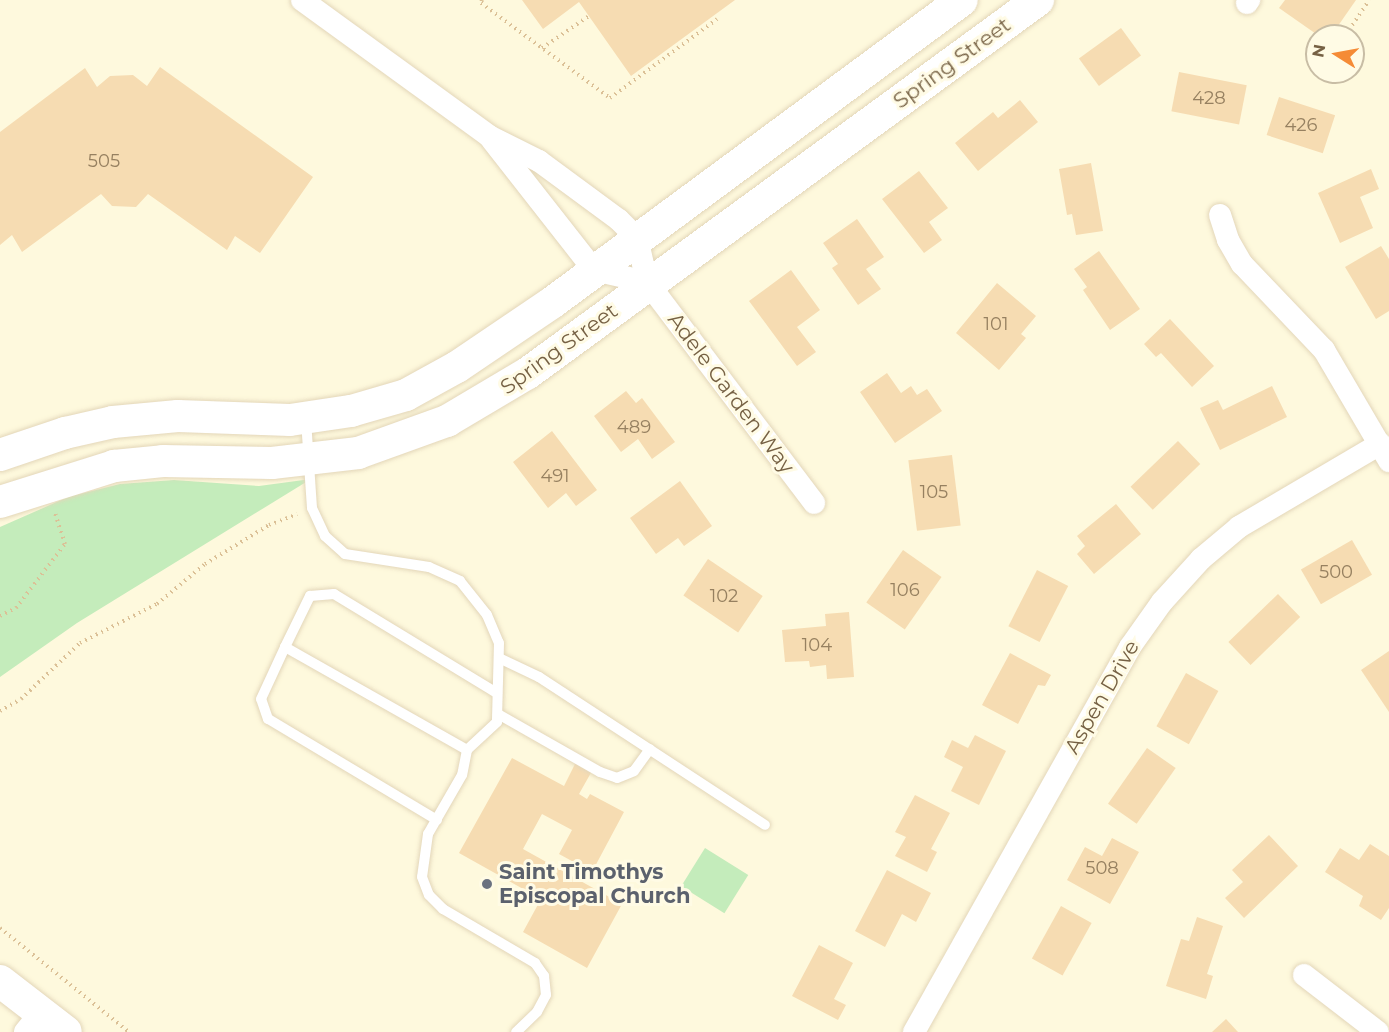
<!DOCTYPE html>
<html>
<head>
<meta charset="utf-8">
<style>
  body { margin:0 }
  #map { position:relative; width:1389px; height:1032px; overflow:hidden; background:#fef9dd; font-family:Montserrat,sans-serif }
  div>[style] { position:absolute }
  .green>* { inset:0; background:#c4ecbb; transform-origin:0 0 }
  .building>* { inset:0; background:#f6dcb2; transform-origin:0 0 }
  .path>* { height:4px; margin-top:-2px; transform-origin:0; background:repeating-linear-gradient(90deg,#dbc096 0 1.5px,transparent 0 6px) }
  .roads { filter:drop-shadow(0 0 2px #e3d6b9) drop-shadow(0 0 2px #e3d6b9) }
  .lane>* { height:10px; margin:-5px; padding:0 5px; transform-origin:5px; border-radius:5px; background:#fff }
  .street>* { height:22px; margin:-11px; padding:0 11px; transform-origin:11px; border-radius:11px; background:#fff }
  .secondary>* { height:32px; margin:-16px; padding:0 16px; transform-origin:16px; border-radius:16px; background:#fff }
  .dots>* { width:16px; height:16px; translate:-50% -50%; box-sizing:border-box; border:3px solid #fffbe5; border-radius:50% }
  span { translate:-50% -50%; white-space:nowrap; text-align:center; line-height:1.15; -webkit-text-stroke:6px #fffbe5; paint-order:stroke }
  .number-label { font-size:18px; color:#968060 }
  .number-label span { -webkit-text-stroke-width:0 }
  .street-label { font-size:21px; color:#766144 }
  .worship-label { font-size:21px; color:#5b616d; font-weight:700 }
  .left { translate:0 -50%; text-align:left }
  .north { position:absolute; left:1305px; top:24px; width:60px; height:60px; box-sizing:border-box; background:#fffbe5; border:2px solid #c8bda5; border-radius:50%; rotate:281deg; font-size:16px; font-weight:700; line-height:24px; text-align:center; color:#766144 }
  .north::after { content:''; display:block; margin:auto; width:21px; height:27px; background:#f58b36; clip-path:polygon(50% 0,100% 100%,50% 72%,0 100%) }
</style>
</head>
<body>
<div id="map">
  <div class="green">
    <i style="clip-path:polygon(311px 479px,77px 623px,0 677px,0 527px,68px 497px,120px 484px,174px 480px,259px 486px)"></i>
    <i style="left:705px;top:848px;width:51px;height:45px;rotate:32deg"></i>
  </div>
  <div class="building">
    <i style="clip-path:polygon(522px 0,735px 0,631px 76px,579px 2px,543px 29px)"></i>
    <i style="clip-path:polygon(1285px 0,1356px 0,1331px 36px,1319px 36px,1279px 8px)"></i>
    <i style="left:1121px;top:28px;width:34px;height:52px;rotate:54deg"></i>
    <i style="clip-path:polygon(160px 67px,313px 177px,260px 253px,235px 236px,227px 250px,148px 194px,136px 207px,112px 206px,101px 194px,22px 252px,12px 235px,0 245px,0 132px,85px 68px,97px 87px,110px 76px,133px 75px,147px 86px)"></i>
    <i style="left:1179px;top:72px;width:69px;height:40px;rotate:11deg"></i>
    <i style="left:1279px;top:97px;width:59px;height:40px;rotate:18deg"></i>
    <i style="clip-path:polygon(1020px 100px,1038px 122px,978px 171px,955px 143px,993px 112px,998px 118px)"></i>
    <i style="clip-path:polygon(1091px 163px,1103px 231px,1076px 235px,1072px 214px,1067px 215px,1059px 169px)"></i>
    <i style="clip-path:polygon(1371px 169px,1379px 189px,1360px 197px,1373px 228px,1340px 243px,1318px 193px)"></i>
    <i style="clip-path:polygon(919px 171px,948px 208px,929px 222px,942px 240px,924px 253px,882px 199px)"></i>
    <i style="clip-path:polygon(857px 219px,884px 257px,866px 269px,881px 289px,858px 305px,832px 268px,838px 264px,823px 243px)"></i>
    <i style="clip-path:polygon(1381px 246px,1389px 259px,1389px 311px,1376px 319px,1345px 267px)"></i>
    <i style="clip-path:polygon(1099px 251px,1140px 309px,1110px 330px,1083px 290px,1087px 287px,1074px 269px)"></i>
    <i style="clip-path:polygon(791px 270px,820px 310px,797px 327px,816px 352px,797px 366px,749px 301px)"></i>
    <i style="clip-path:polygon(997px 283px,1036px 316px,1021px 334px,1026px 338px,999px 370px,956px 333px)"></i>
    <i style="clip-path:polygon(1170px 319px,1214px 366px,1192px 387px,1161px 353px,1156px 357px,1144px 344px)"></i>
    <i style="clip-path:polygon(887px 373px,901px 393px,911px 386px,917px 395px,927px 389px,942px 411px,895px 443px,860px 392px)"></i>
    <i style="clip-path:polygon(1272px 386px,1287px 417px,1220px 450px,1200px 408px,1218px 400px,1223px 410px)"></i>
    <i style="clip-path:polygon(626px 391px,636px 403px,642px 398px,675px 442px,652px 459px,638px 439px,621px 452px,594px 416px)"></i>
    <i style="clip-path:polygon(552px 431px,597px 490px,576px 506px,566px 493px,548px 508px,513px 462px)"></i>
    <i style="left:1178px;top:441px;width:32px;height:66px;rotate:46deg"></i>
    <i style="left:952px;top:455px;width:71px;height:44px;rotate:83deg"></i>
    <i style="clip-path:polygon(680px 481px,712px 526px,684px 546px,678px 538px,656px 554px,630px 518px)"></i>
    <i style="clip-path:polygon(1116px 504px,1141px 534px,1094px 574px,1077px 554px,1085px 546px,1077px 536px)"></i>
    <i style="left:1352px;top:540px;width:40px;height:59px;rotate:60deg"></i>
    <i style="left:903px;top:550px;width:47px;height:64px;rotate:35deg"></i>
    <i style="left:708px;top:559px;width:66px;height:44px;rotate:34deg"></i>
    <i style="left:1037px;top:570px;width:35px;height:63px;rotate:27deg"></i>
    <i style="left:1278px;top:594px;width:32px;height:69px;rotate:46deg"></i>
    <i style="clip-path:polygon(849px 612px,854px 677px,827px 679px,826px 665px,810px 667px,809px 661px,785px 662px,782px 630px,826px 626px,825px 614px)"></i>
    <i style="clip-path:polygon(1389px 651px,1389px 712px,1361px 670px)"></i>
    <i style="clip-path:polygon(1010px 653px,1051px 675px,1045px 686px,1038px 685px,1018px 724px,982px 705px)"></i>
    <i style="left:1186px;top:673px;width:37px;height:61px;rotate:29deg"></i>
    <i style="clip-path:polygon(975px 735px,1006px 751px,979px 805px,951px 791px,963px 767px,944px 757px,952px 740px,968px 748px)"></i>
    <i style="left:1147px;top:748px;width:35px;height:68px;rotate:35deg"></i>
    <i style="clip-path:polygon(512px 758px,564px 786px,576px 762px,592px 771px,579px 794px,587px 799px,590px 794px,624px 812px,592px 872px,559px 854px,572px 830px,542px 814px,523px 849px,622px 904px,587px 968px,523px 932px,541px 899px,459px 853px)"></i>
    <i style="clip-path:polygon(915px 795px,950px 813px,931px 849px,937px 852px,927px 872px,895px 856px,906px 837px,895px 832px)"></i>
    <i style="clip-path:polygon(1269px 835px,1298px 866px,1244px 918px,1225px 898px,1243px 882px,1232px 870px)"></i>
    <i style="clip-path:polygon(1112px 838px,1139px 852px,1110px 904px,1067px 880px,1085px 847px,1102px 856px)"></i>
    <i style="clip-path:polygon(1370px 844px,1389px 856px,1389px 908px,1381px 920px,1359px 906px,1363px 896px,1325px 872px,1340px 848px,1359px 860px)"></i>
    <i style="clip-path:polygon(887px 870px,931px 893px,916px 922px,902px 914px,885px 947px,855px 931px)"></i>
    <i style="left:1061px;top:906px;width:35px;height:60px;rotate:29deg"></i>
    <i style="clip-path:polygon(1197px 917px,1223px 926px,1207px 974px,1213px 976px,1206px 999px,1166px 986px,1181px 939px,1189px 941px)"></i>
    <i style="clip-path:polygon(819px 945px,853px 963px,834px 999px,846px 1005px,838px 1020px,792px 996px)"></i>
    <i style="clip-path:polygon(1226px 1019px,1238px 1032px,1212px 1032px)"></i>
  </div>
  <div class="path">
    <i style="left:482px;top:0;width:3px;rotate:108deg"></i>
    <i style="left:481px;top:3px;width:160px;rotate:36.4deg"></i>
    <i style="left:610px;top:98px;width:133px;rotate:-36.4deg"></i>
    <i style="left:1349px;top:30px;width:36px;rotate:-56deg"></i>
    <i style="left:542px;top:48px;width:57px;rotate:-34.2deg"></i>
    <i style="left:0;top:616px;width:18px;rotate:-27deg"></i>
    <i style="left:16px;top:608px;width:81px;rotate:-52.6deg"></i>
    <i style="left:65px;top:544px;width:35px;rotate:-108deg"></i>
    <i style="left:0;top:711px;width:24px;rotate:-30deg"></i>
    <i style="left:21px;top:699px;width:81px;rotate:-43.5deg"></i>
    <i style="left:80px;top:643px;width:86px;rotate:-26.9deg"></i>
    <i style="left:157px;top:604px;width:62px;rotate:-39.8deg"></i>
    <i style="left:205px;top:564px;width:75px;rotate:-31.4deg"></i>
    <i style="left:269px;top:525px;width:30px;rotate:-21deg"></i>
    <i style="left:0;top:928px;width:166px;rotate:38.9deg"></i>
  </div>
  <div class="roads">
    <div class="lane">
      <i style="left:306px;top:420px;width:88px;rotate:86.1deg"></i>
      <i style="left:312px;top:508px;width:31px;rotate:65deg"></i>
      <i style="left:325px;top:536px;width:27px;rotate:42deg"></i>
      <i style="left:345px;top:554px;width:85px;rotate:8.8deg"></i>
      <i style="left:429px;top:567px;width:34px;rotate:24deg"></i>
      <i style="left:460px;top:581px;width:43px;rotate:51.5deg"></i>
      <i style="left:487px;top:615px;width:30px;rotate:67deg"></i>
      <i style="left:499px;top:643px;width:79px;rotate:91.5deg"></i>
      <i style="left:497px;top:722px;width:41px;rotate:137deg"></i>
      <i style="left:467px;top:750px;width:25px;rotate:101deg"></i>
      <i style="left:462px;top:775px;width:68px;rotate:120deg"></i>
      <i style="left:428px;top:834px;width:43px;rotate:97.9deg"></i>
      <i style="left:422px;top:877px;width:19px;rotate:69deg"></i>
      <i style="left:429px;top:895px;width:20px;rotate:45deg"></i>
      <i style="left:443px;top:909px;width:107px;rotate:30.4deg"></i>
      <i style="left:535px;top:963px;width:16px;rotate:55deg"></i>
      <i style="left:544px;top:976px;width:19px;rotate:84deg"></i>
      <i style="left:546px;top:995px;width:19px;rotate:118deg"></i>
      <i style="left:537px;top:1012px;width:29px;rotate:136deg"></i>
      <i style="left:285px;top:647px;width:209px;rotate:29.5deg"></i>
      <i style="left:499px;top:658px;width:44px;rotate:25.4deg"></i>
      <i style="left:539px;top:677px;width:270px;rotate:33.2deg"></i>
      <i style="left:498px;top:714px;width:117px;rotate:29.6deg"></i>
      <i style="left:600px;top:772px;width:18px;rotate:19deg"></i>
      <i style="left:617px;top:778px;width:18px;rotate:-22deg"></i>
      <i style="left:634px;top:771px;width:27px;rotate:-54deg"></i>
      <i style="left:437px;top:820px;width:197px;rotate:-149.1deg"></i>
      <i style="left:268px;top:719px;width:21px;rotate:-109deg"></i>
      <i style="left:261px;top:699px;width:57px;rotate:-65.2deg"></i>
      <i style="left:285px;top:647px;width:57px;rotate:-63.9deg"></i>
      <i style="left:310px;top:596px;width:24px;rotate:-5deg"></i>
      <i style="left:334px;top:594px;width:191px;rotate:31.3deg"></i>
    </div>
    <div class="street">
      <i style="left:302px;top:0;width:231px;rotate:36deg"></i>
      <i style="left:489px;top:136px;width:56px;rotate:26.6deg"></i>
      <i style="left:539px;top:161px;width:99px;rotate:36.4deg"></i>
      <i style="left:619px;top:220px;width:25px;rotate:45deg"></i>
      <i style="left:637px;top:238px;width:45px;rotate:77.2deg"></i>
      <i style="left:647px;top:282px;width:277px;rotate:52.9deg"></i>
      <i style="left:1247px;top:3px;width:4px;rotate:-56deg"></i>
      <i style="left:492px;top:140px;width:165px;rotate:51.9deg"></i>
      <i style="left:594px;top:270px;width:54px;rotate:12.8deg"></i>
      <i style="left:1220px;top:215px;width:26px;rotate:72deg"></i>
      <i style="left:1228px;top:240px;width:28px;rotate:60deg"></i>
      <i style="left:1242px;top:264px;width:119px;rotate:46.4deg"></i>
      <i style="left:1324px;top:350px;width:129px;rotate:59.6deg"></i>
      <i style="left:1304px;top:975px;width:93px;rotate:37.6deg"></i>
      <i style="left:25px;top:1032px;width:26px;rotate:-51deg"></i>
      <i style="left:914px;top:1032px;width:441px;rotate:-60.7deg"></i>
      <i style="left:1130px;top:647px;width:55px;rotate:-54.6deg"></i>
      <i style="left:1162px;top:602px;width:58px;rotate:-47.8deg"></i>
      <i style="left:1201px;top:559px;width:50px;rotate:-40.1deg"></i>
      <i style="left:1239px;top:527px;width:164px;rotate:-30.5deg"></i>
    </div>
    <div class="secondary">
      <i style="left:0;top:455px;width:69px;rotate:-18.7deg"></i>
      <i style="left:65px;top:433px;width:49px;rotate:-12.9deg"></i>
      <i style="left:113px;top:422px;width:65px;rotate:-5.3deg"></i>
      <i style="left:178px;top:416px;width:112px;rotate:2deg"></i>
      <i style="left:290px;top:420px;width:62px;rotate:-8.4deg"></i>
      <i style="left:351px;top:411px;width:57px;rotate:-16.2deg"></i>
      <i style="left:406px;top:395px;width:58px;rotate:-28.8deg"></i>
      <i style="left:457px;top:367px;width:116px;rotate:-34.1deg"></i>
      <i style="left:553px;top:302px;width:508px;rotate:-36.44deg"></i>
      <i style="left:0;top:502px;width:120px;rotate:-17.5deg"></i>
      <i style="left:114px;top:466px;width:49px;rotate:-5.8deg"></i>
      <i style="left:163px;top:461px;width:109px;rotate:1.1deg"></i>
      <i style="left:272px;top:463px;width:87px;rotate:-6.6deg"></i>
      <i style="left:358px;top:453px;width:95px;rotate:-19.8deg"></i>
      <i style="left:447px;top:421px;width:94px;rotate:-30.7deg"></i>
      <i style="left:528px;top:373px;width:632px;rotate:-36.18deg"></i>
      <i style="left:0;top:981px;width:83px;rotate:37.7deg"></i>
    </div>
  </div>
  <div class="dots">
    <i style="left:487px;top:884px;background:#6b7280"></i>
  </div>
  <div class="number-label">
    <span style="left:1209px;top:98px">428</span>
    <span style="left:1301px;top:125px">426</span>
    <span style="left:104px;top:161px">505</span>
    <span style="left:996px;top:324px">101</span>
    <span style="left:634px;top:427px">489</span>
    <span style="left:555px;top:476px">491</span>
    <span style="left:934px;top:492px">105</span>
    <span style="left:1336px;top:572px">500</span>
    <span style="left:905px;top:590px">106</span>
    <span style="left:724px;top:596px">102</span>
    <span style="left:817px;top:645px">104</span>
    <span style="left:1102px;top:868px">508</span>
  </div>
  <div class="street-label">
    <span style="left:952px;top:63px;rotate:-36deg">Spring Street</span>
    <span style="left:559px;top:349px;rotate:-36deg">Spring Street</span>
    <span style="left:731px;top:393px;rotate:53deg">Adele Garden Way</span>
    <span style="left:1102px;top:697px;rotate:-60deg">Aspen Drive</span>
  </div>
  <div class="worship-label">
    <span class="left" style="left:499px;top:884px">Saint Timothys<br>Episcopal Church</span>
  </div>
  <div class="north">N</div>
</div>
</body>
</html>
